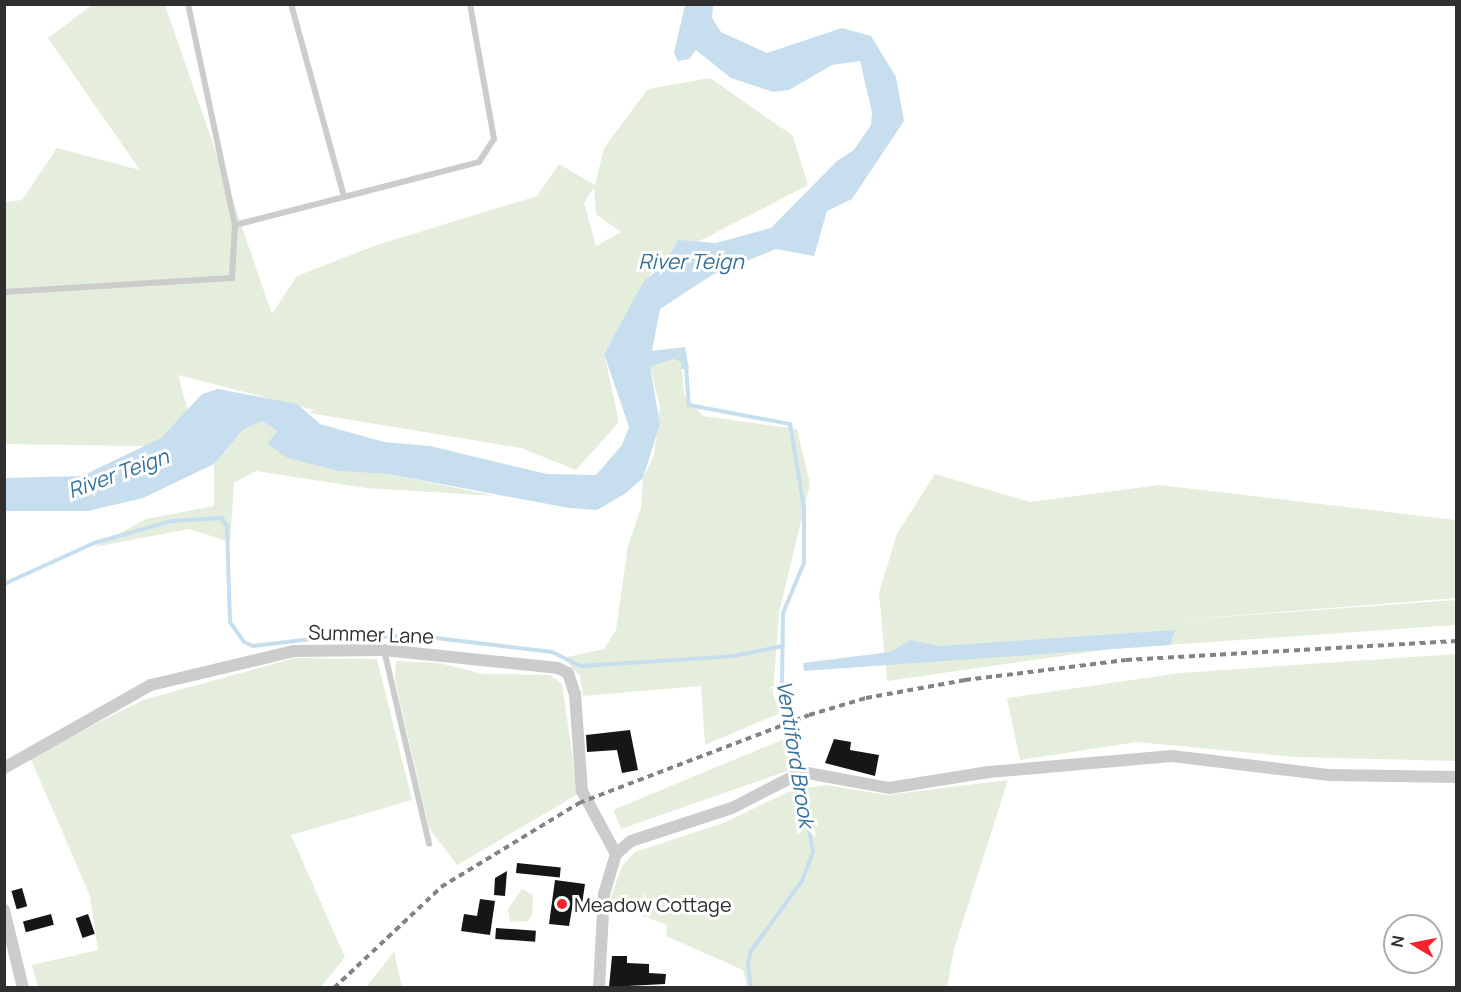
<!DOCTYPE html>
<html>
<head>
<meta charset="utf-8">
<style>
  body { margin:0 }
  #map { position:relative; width:1461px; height:992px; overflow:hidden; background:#fff; font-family:Manrope,sans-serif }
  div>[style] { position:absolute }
  .green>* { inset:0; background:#e5eedc }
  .water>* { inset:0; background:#c7deef }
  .stream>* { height:4px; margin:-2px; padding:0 2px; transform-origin:2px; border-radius:2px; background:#c7deef }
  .building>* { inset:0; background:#161616; transform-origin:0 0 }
  .service>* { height:6px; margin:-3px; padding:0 3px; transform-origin:3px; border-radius:3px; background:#ccc }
  .minor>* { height:12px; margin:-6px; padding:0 6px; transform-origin:6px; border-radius:6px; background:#ccc }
  .rail>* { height:4px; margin-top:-2px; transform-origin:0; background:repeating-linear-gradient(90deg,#848484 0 6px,transparent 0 10.5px) }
  .dots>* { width:16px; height:16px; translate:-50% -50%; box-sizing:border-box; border:3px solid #fff; border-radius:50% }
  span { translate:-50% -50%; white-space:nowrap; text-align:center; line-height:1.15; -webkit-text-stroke:6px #fff; paint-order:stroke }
  .street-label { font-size:20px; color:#2f2f2f }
  .poi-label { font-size:20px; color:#2f2f2f }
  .left { translate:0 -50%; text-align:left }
  .water-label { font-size:21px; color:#35709a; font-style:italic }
  .frame { position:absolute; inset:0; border:6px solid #2f2f2f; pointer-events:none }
  .north { position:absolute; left:1383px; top:914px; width:60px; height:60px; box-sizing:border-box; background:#fff; border:2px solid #acacac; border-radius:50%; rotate:280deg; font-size:16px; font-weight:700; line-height:24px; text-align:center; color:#2f2f2f }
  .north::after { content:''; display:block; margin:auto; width:21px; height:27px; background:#f5222d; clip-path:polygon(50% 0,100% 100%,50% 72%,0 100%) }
</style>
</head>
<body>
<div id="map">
  <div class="green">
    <i style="clip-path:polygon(evenodd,92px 5px,165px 5px,272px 314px,297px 276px,374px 246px,537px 196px,559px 164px,595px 185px,604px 148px,648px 89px,710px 78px,793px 136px,808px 185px,657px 263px,604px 353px,619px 422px,576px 470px,521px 448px,309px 413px,314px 410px,178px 375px,198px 447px,5px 444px,5px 202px,22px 200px,57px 148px,140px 170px,48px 38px,92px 5px,594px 187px,596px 214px,621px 232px,596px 246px,584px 203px,594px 187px)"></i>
    <i style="clip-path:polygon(673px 359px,681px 362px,684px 394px,703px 416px,797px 429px,810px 484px,779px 613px,773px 694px,780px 713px,705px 745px,701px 686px,583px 696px,580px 676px,563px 658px,604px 649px,616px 630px,628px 546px,641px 508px,643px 478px,654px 455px,660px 407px,650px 367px)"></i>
    <i style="clip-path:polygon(262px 421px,277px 431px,267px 444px,344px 471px,388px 474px,496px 496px,366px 488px,256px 471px,234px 483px,230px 542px,189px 529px,94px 547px,146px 519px,214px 506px,214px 464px,243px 430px)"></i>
    <i style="clip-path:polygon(935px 474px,1030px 502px,1159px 485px,1456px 520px,1456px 598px,1166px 621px,1456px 600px,1456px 625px,1111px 649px,887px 681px,879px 593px,897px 534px)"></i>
    <i style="clip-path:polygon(1456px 654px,1456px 761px,1295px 757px,1137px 742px,1020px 760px,1007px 698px,1180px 673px)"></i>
    <i style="clip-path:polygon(295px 658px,377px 659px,412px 800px,291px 835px,345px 957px,321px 987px,38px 987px,32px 965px,98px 950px,90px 896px,30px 757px,143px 700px)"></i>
    <i style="clip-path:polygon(396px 661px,440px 663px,483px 674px,550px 675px,562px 684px,578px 794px,457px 865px,429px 828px,395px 680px)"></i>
    <i style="clip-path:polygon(784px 739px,790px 770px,621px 829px,613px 810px)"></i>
    <i style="clip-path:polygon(1008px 780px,954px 949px,947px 987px,747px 987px,743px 970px,666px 936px,667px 925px,609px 903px,622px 866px,635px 852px,726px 822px,792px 790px,826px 785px,887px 795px)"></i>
    <i style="clip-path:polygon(522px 889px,533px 895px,532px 915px,528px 921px,510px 922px,508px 909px)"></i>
    <i style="clip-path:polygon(394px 952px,402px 987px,366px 987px)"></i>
  </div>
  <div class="water">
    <i style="clip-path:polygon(685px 5px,713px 5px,712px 18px,721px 32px,767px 53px,842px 28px,871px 36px,896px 77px,904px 121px,852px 199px,827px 211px,814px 256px,776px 249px,712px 275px,660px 309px,652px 351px,685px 347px,689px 369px,681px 369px,681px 362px,673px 359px,650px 367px,660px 424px,643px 478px,626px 493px,597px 510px,569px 508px,388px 474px,339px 471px,288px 458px,267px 444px,277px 431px,262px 421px,243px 430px,214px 464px,143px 498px,88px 511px,5px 511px,5px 478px,82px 476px,161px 438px,202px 394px,218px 389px,297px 404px,320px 424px,384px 442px,430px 446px,547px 474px,596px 475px,622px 445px,629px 427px,604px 354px,644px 281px,664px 265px,678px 240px,716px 243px,771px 228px,837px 161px,854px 150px,871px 125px,872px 112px,860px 61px,832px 65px,789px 90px,773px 92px,731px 78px,696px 50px,689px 59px,678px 61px,674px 53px)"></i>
    <i style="clip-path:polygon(1175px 630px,1170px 645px,804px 671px,803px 663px,890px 652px,911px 640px,939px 646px)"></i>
  </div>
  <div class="stream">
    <i style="left:686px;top:366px;width:39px;rotate:86deg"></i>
    <i style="left:689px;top:405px;width:103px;rotate:10.7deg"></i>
    <i style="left:790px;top:424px;width:85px;rotate:80.5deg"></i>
    <i style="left:804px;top:508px;width:55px;rotate:90deg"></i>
    <i style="left:804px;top:563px;width:54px;rotate:112.8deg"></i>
    <i style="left:783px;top:613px;width:70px;rotate:90.8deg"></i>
    <i style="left:782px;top:683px;width:172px;rotate:79.6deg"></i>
    <i style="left:813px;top:852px;width:31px;rotate:111deg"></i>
    <i style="left:802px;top:881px;width:87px;rotate:126.1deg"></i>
    <i style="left:751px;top:951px;width:13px;rotate:103deg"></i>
    <i style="left:748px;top:964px;width:24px;rotate:83deg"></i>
    <i style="left:4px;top:584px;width:99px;rotate:-24.5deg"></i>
    <i style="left:94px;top:543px;width:80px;rotate:-15.9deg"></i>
    <i style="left:171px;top:521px;width:50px;rotate:-3.4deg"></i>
    <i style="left:221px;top:518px;width:10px;rotate:53deg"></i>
    <i style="left:227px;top:526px;width:96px;rotate:88.2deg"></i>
    <i style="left:230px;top:622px;width:24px;rotate:55deg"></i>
    <i style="left:244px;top:642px;width:10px;rotate:24deg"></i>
    <i style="left:253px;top:646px;width:77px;rotate:-6.8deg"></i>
    <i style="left:329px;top:637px;width:91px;rotate:-0.6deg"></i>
    <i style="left:420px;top:636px;width:133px;rotate:6.9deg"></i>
    <i style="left:552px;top:652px;width:32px;rotate:26deg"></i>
    <i style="left:581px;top:666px;width:153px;rotate:-3.7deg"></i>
    <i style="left:734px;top:656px;width:50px;rotate:-11.5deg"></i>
  </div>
  <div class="building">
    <i style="clip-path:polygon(630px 730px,638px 770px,622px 773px,617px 750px,587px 752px,586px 735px)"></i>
    <i style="clip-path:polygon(834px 739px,851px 742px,850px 750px,879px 755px,875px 776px,825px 763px)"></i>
    <i style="left:517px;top:863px;width:44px;height:10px;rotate:6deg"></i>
    <i style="clip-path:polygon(507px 871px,505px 896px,494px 895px,495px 878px)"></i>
    <i style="clip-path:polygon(555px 880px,585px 884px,582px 904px,573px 903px,569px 926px,549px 924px)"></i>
    <i style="left:22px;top:888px;width:19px;height:11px;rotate:74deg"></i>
    <i style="clip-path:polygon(480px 899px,495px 901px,490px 935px,461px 931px,464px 914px,477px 916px)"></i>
    <i style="left:51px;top:914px;width:11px;height:29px;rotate:75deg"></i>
    <i style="left:88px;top:914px;width:21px;height:13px;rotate:71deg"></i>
    <i style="left:496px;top:928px;width:40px;height:11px;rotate:4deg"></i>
    <i style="clip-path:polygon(612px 956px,627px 956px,627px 963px,649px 964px,649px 973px,666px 974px,665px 984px,609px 987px)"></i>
  </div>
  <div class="service">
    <i style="left:188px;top:4px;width:226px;rotate:78deg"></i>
    <i style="left:235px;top:225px;width:113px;rotate:-14.4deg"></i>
    <i style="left:291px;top:4px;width:200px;rotate:74.6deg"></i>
    <i style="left:344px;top:197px;width:139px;rotate:-14.5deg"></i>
    <i style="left:479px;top:162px;width:27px;rotate:-57deg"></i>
    <i style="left:494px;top:139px;width:137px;rotate:-100.1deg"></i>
    <i style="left:4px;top:292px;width:228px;rotate:-3.5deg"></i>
    <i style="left:232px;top:278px;width:53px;rotate:-86.8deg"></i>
    <i style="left:384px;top:650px;width:199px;rotate:76.9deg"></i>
  </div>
  <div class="minor">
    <i style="left:4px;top:768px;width:169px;rotate:-29.5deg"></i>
    <i style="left:151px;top:685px;width:147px;rotate:-13.4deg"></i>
    <i style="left:294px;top:651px;width:90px;rotate:-0.6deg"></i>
    <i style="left:384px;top:650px;width:175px;rotate:5.9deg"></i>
    <i style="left:558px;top:668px;width:11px;rotate:27deg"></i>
    <i style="left:568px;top:673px;width:22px;rotate:72deg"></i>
    <i style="left:575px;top:694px;width:97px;rotate:85.9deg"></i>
    <i style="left:582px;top:791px;width:72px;rotate:61.6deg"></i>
    <i style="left:4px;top:910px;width:80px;rotate:76.3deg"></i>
    <i style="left:599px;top:988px;width:94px;rotate:-87deg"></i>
    <i style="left:604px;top:894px;width:42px;rotate:-73.3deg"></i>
    <i style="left:616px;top:854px;width:20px;rotate:-41deg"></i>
    <i style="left:631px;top:841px;width:106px;rotate:-18.1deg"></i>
    <i style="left:732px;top:808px;width:79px;rotate:-27.2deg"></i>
    <i style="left:802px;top:772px;width:88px;rotate:10.4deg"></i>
    <i style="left:889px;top:788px;width:101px;rotate:-9.1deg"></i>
    <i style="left:989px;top:772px;width:184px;rotate:-5deg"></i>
    <i style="left:1172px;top:756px;width:159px;rotate:6.9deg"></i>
    <i style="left:1330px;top:775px;width:126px;rotate:0.9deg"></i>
  </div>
  <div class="rail">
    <i style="left:334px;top:988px;width:147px;rotate:-43.3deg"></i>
    <i style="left:441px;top:887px;width:162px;rotate:-31.3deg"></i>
    <i style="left:579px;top:803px;width:246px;rotate:-20.9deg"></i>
    <i style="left:809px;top:715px;width:59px;rotate:-16.6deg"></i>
    <i style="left:866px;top:698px;width:101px;rotate:-10.3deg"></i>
    <i style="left:965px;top:680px;width:162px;rotate:-7.1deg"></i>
    <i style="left:1126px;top:660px;width:331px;rotate:-3.3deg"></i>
  </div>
  <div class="dots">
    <i style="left:562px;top:904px;background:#f5222d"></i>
  </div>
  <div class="street-label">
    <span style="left:371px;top:634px;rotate:2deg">Summer Lane</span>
  </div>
  <div class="poi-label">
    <span class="left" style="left:574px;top:904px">Meadow Cottage</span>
  </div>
  <div class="water-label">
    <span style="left:691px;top:261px">River Teign</span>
    <span style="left:118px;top:473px;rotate:-20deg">River Teign</span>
    <span style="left:796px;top:754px;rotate:81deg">Ventiford Brook</span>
  </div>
  <div class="frame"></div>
  <div class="north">N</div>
</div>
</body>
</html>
